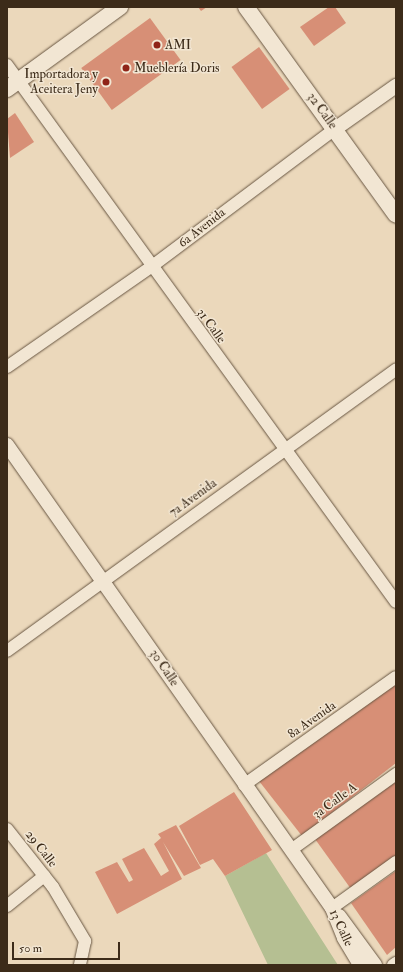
<!DOCTYPE html>
<html>
<head>
<meta charset="utf-8">
<style>
  body { margin:0 }
  #map { position:relative; width:403px; height:972px; overflow:hidden; background:#ebd8bb; font-family:"IM FELL Double Pica",serif }
  div>[style] { position:absolute }
  .green>* { inset:0; background:#b5bf92 }
  .building>* { inset:0; background:#d78f76; transform-origin:0 0 }
  .roads { filter:drop-shadow(0 0 1px #685642) drop-shadow(0 0 1px #685642) }
  .minor>* { height:12px; margin:-6px; padding:0 6px; transform-origin:6px; border-radius:6px; background:#f2e6d3 }
  .tertiary>* { height:14px; margin:-7px; padding:0 7px; transform-origin:7px; border-radius:7px; background:#f2e6d3 }
  .secondary>* { height:16px; margin:-8px; padding:0 8px; transform-origin:8px; border-radius:8px; background:#f2e6d3 }
  .dots>* { width:11px; height:11px; translate:-50% -50%; box-sizing:border-box; border:2px solid #f2e6d3; border-radius:50% }
  span { translate:-50% -50%; white-space:nowrap; text-align:center; line-height:1.15; -webkit-text-stroke:3px #f2e6d3; paint-order:stroke }
  .poi-label { font-size:13px; color:#3c2b19 }
  .left { translate:0 -50%; text-align:left }
  .right { translate:-100% -50%; text-align:right }
  .street-label { font-size:13px; color:#3c2b19 }
  .frame { position:absolute; inset:0; border:8px solid #3c2b19; pointer-events:none }
  .scale { position:absolute; left:12px; top:942px; width:108px; height:18px; box-sizing:border-box; border:2px solid #3c2b19; border-top:0; padding-left:5px; font-size:12px; line-height:14px; white-space:nowrap; color:#3c2b19; -webkit-text-stroke:3px #f2e6d3; paint-order:stroke }
</style>
</head>
<body>
<div id="map">
  <div class="green">
    <i style="clip-path:polygon(266px 853px,336px 962px,338px 965px,268px 965px,225px 876px)"></i>
  </div>
  <div class="building">
    <i style="clip-path:polygon(198px 7px,207px 7px,201px 11px)"></i>
    <i style="clip-path:polygon(329px 7px,335px 7px,346px 23px,314px 46px,300px 27px)"></i>
    <i style="left:150px;top:18px;width:52px;height:85px;rotate:54deg"></i>
    <i style="left:259px;top:47px;width:52px;height:34px;rotate:54deg"></i>
    <i style="clip-path:polygon(15px 113px,34px 142px,10px 158px,7px 119px)"></i>
    <i style="clip-path:polygon(396px 681px,396px 763px,302px 836px,259px 781px)"></i>
    <i style="clip-path:polygon(396px 780px,396px 856px,351px 889px,315px 839px)"></i>
    <i style="clip-path:polygon(234px 792px,272px 850px,225px 876px,213px 859px,200px 865px,179px 826px)"></i>
    <i style="clip-path:polygon(176px 825px,201px 868px,184px 876px,163px 842px,182px 879px,117px 914px,95px 872px,117px 862px,129px 882px,133px 880px,122px 859px,144px 848px,161px 876px,169px 871px,154px 844px,161px 838px,158px 834px)"></i>
    <i style="clip-path:polygon(396px 871px,396px 947px,387px 955px,351px 903px)"></i>
  </div>
  <div class="roads">
    <div class="minor">
      <i style="left:7px;top:65px;width:663px;rotate:54.08deg"></i>
      <i style="left:7px;top:367px;width:175px;rotate:-34.8deg"></i>
      <i style="left:151px;top:267px;width:230px;rotate:-36.9deg"></i>
      <i style="left:7px;top:651px;width:480px;rotate:-35.9deg"></i>
      <i style="left:244px;top:785px;width:186px;rotate:-35.4deg"></i>
      <i style="left:7px;top:829px;width:74px;rotate:51.6deg"></i>
      <i style="left:53px;top:887px;width:63px;rotate:59.3deg"></i>
      <i style="left:85px;top:941px;width:25px;rotate:102deg"></i>
      <i style="left:291px;top:850px;width:130px;rotate:-35.9deg"></i>
      <i style="left:7px;top:906px;width:48px;rotate:-39deg"></i>
      <i style="left:332px;top:908px;width:79px;rotate:-35.7deg"></i>
      <i style="left:393px;top:965px;width:4px;rotate:-34deg"></i>
    </div>
    <div class="tertiary">
      <i style="left:335px;top:129px;width:75px;rotate:-35.2deg"></i>
      <i style="left:7px;top:445px;width:566px;rotate:54.93deg"></i>
      <i style="left:332px;top:908px;width:32px;rotate:68deg"></i>
      <i style="left:344px;top:938px;width:31px;rotate:59deg"></i>
      <i style="left:339px;top:916px;width:61px;rotate:53.7deg"></i>
    </div>
    <div class="secondary">
      <i style="left:246px;top:7px;width:256px;rotate:54.2deg"></i>
      <i style="left:7px;top:89px;width:140px;rotate:-36deg"></i>
    </div>
  </div>
  <div class="dots">
    <i style="left:157px;top:45px;background:#8f2418"></i>
    <i style="left:126px;top:68px;background:#8f2418"></i>
    <i style="left:106px;top:82px;background:#8f2418"></i>
  </div>
  <div class="poi-label">
    <span class="left" style="left:165px;top:45px">AMI</span>
    <span class="left" style="left:134px;top:68px">Mueblería Doris</span>
    <span class="right" style="left:98px;top:82px">Importadora y<br>Aceitera Jeny</span>
  </div>
  <div class="street-label">
    <span style="left:322px;top:111px;rotate:54deg">32 Calle</span>
    <span style="left:202px;top:228px;rotate:-38deg">6a Avenida</span>
    <span style="left:211px;top:326px;rotate:54deg">31 Calle</span>
    <span style="left:193px;top:498px;rotate:-36deg">7a Avenida</span>
    <span style="left:164px;top:668px;rotate:56deg">30 Calle</span>
    <span style="left:312px;top:720px;rotate:-35deg">8a Avenida</span>
    <span style="left:335px;top:801px;rotate:-36deg">3a Calle A</span>
    <span style="left:41px;top:849px;rotate:52deg">29 Calle</span>
    <span style="left:341px;top:928px;rotate:65deg">13 Calle</span>
  </div>
  <div class="frame"></div>
  <div class="scale">50 m</div>
</div>
</body>
</html>
